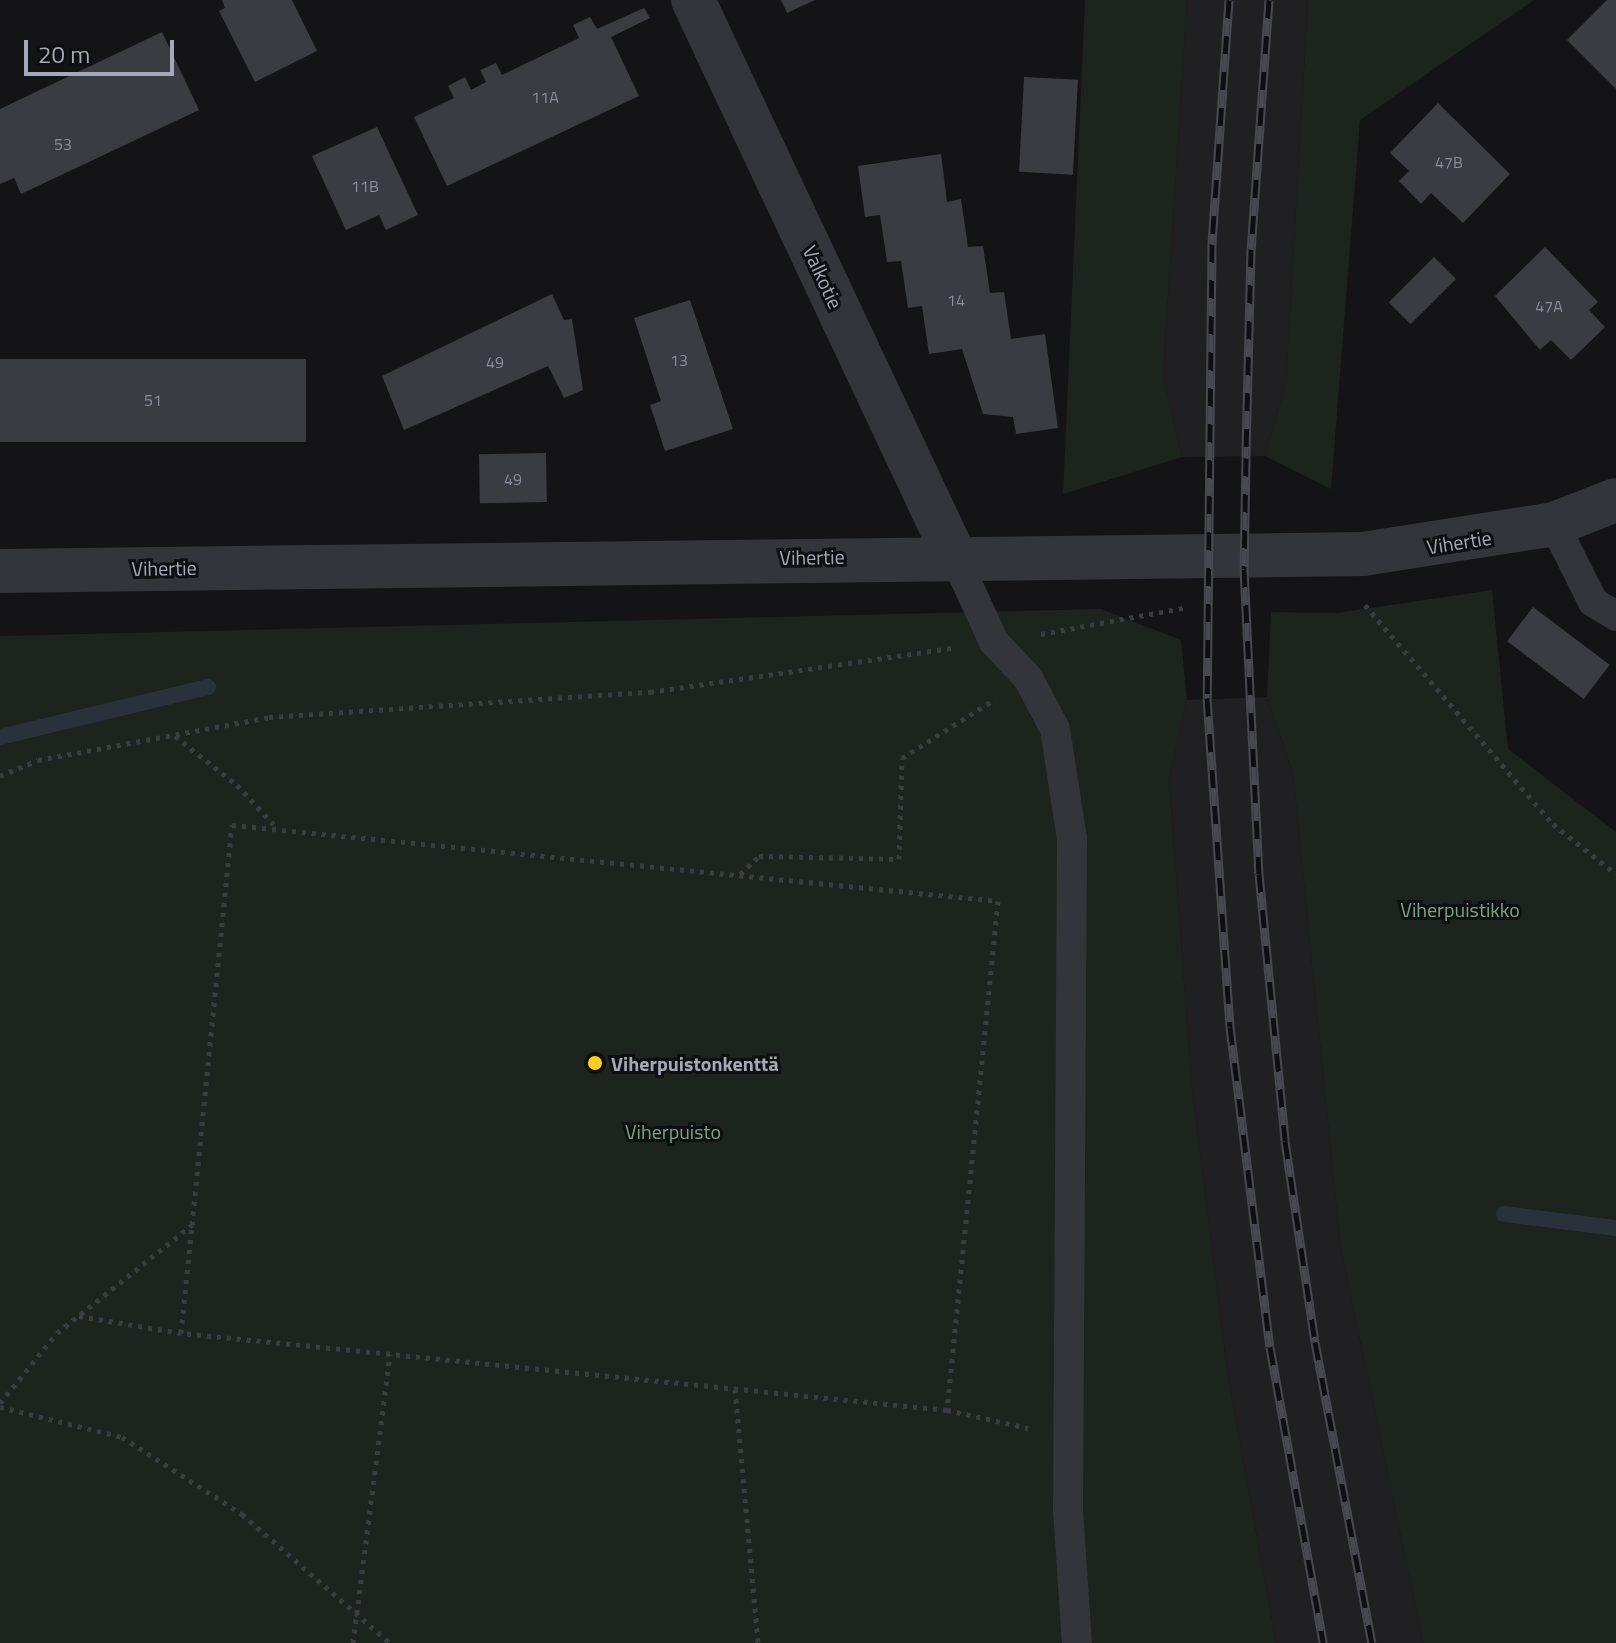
<!DOCTYPE html>
<html>
<head>
<meta charset="utf-8">
<style>
  body { margin:0 }
  #map { position:relative; width:1616px; height:1643px; overflow:hidden; background:#141416; font-family:"Titillium Web",sans-serif }
  div>[style] { position:absolute }
  .built>* { inset:0; background:#202023 }
  .green>* { inset:0; background:#1c241d }
  .stream>* { height:16px; margin:-8px; padding:0 8px; transform-origin:8px; border-radius:8px; background:#29313b }
  .building>* { inset:0; background:#3b3c41; transform-origin:0 0 }
  .path>* { height:5px; margin-top:-2.5px; transform-origin:0; background:repeating-linear-gradient(90deg,#3a3c42 0 4px,transparent 0 10px) }
  .lane>* { height:30px; margin:-15px; padding:0 15px; transform-origin:15px; border-radius:15px; background:#34353b }
  .street>* { height:44px; margin:-22px; padding:0 22px; transform-origin:22px; border-radius:22px; background:#34353b }
  .rail>* { height:9px; margin-top:-4.5px; transform-origin:0; background:repeating-linear-gradient(90deg,#0f0f11 0 18px,#474850 0 36px); box-sizing:border-box; border-block:2px solid #474850 }
  .dots>* { width:22px; height:22px; translate:-50% -50%; box-sizing:border-box; border:4px solid #0f0f11; border-radius:50% }
  span { translate:-50% -50%; white-space:nowrap; text-align:center; line-height:1.15; -webkit-text-stroke:6px #0f0f11; paint-order:stroke }
  .number-label { font-size:16px; color:#8a8d9a }
  .number-label span { -webkit-text-stroke-width:0 }
  .street-label { font-size:20px; color:#a4a8b7 }
  .park-label { font-size:20px; color:#79a481 }
  .poi-label { font-size:20px; color:#a4a8b7; font-weight:700 }
  .left { translate:0 -50%; text-align:left }
  .scale { position:absolute; left:24px; top:40px; width:150px; height:36px; box-sizing:border-box; border:4px solid #a4a8b7; border-top:0; padding-left:10px; font-size:24px; line-height:28px; white-space:nowrap; color:#a4a8b7; -webkit-text-stroke:6px #0f0f11; paint-order:stroke }
</style>
</head>
<body>
<div id="map">
  <div class="built">
    <i style="clip-path:polygon(1187px 0,1308px 0,1286px 383px,1265px 456px,1182px 457px,1163px 375px)"></i>
    <i style="clip-path:polygon(1267px 697px,1293px 774px,1340px 1244px,1423px 1643px,1276px 1643px,1227px 1370px,1192px 1089px,1169px 779px,1187px 700px)"></i>
  </div>
  <div class="green">
    <i style="clip-path:polygon(1085px 0,1187px 0,1163px 375px,1182px 457px,1063px 494px)"></i>
    <i style="clip-path:polygon(1308px 0,1534px 0,1360px 120px,1331px 489px,1265px 456px,1286px 383px)"></i>
    <i style="clip-path:polygon(1492px 590px,1508px 749px,1616px 832px,1616px 1643px,1423px 1643px,1340px 1244px,1293px 774px,1267px 697px,1271px 612px,1337px 613px)"></i>
    <i style="clip-path:polygon(1101px 609px,1181px 640px,1187px 700px,1169px 779px,1192px 1089px,1227px 1370px,1276px 1643px,0 1643px,0 636px)"></i>
  </div>
  <div class="stream">
    <i style="left:0;top:737px;width:214px;rotate:-13.5deg"></i>
    <i style="left:1504px;top:1214px;width:113px;rotate:7.1deg"></i>
  </div>
  <div class="building">
    <i style="clip-path:polygon(222px 0,292px 0,317px 51px,255px 82px,219px 11px,225px 8px)"></i>
    <i style="clip-path:polygon(781px 0,815px 0,787px 13px)"></i>
    <i style="clip-path:polygon(1607px 0,1616px 0,1616px 89px,1567px 40px)"></i>
    <i style="clip-path:polygon(644px 8px,650px 18px,611px 37px,639px 96px,447px 186px,414px 117px,454px 98px,448px 86px,465px 77px,471px 90px,486px 82px,480px 70px,496px 63px,502px 75px,579px 38px,573px 25px,590px 17px,597px 29px)"></i>
    <i style="clip-path:polygon(162px 32px,199px 110px,21px 194px,14px 178px,0 184px,0 109px)"></i>
    <i style="left:1024px;top:77px;width:54px;height:95px;rotate:3deg"></i>
    <i style="clip-path:polygon(1438px 103px,1510px 174px,1463px 223px,1431px 193px,1421px 204px,1399px 181px,1409px 171px,1390px 153px)"></i>
    <i style="clip-path:polygon(377px 127px,418px 215px,386px 230px,379px 215px,346px 230px,312px 156px)"></i>
    <i style="clip-path:polygon(941px 154px,947px 202px,961px 199px,968px 247px,983px 246px,990px 293px,1004px 292px,1011px 339px,1045px 334px,1058px 428px,1016px 434px,1013px 417px,983px 414px,962px 349px,929px 354px,922px 306px,908px 308px,901px 261px,887px 262px,880px 215px,865px 217px,858px 166px)"></i>
    <i style="clip-path:polygon(1545px 247px,1598px 302px,1589px 310px,1605px 327px,1571px 360px,1551px 340px,1540px 350px,1495px 296px)"></i>
    <i style="left:1434px;top:257px;width:31px;height:64px;rotate:45deg"></i>
    <i style="clip-path:polygon(552px 294px,564px 320px,572px 319px,583px 390px,564px 398px,548px 366px,404px 430px,382px 376px)"></i>
    <i style="clip-path:polygon(690px 300px,733px 429px,665px 451px,650px 405px,661px 401px,634px 318px)"></i>
    <i style="left:0;top:359px;width:306px;height:83px"></i>
    <i style="left:546px;top:453px;width:49px;height:67px;rotate:89deg"></i>
    <i style="left:1533px;top:607px;width:96px;height:43px;rotate:37deg"></i>
  </div>
  <div class="path">
    <i style="left:1365px;top:605px;width:289px;rotate:49.4deg"></i>
    <i style="left:1553px;top:824px;width:80px;rotate:38.4deg"></i>
    <i style="left:1041px;top:634px;width:149px;rotate:-10.4deg"></i>
    <i style="left:175px;top:736px;width:79px;rotate:38.3deg"></i>
    <i style="left:237px;top:785px;width:59px;rotate:47.1deg"></i>
    <i style="left:0;top:776px;width:41px;rotate:-22.8deg"></i>
    <i style="left:38px;top:760px;width:235px;rotate:-10.5deg"></i>
    <i style="left:269px;top:717px;width:382px;rotate:-3.8deg"></i>
    <i style="left:650px;top:692px;width:305px;rotate:-8.3deg"></i>
    <i style="left:740px;top:874px;width:26px;rotate:-43deg"></i>
    <i style="left:759px;top:856px;width:140px;rotate:1.2deg"></i>
    <i style="left:899px;top:859px;width:101px;rotate:-88.3deg"></i>
    <i style="left:902px;top:758px;width:110px;rotate:-32.4deg"></i>
    <i style="left:79px;top:1316px;width:103px;rotate:9.5deg"></i>
    <i style="left:735px;top:1389px;width:255px;rotate:84.8deg"></i>
    <i style="left:0;top:1403px;width:90px;rotate:-50.8deg"></i>
    <i style="left:57px;top:1333px;width:173px;rotate:-38.7deg"></i>
    <i style="left:192px;top:1225px;width:402px;rotate:-84.3deg"></i>
    <i style="left:232px;top:825px;width:770px;rotate:5.67deg"></i>
    <i style="left:998px;top:901px;width:512px;rotate:95.72deg"></i>
    <i style="left:947px;top:1410px;width:770px;rotate:-174.26deg"></i>
    <i style="left:181px;top:1333px;width:109px;rotate:-84.2deg"></i>
    <i style="left:0;top:1407px;width:126px;rotate:13.8deg"></i>
    <i style="left:122px;top:1437px;width:143px;rotate:32.7deg"></i>
    <i style="left:242px;top:1514px;width:196px;rotate:41.1deg"></i>
    <i style="left:947px;top:1410px;width:83px;rotate:12.5deg"></i>
    <i style="left:353px;top:1643px;width:291px;rotate:-82.7deg"></i>
  </div>
  <div class="lane">
    <i style="left:1554px;top:524px;width:87px;rotate:63.4deg"></i>
    <i style="left:1593px;top:602px;width:27px;rotate:31deg"></i>
    <i style="left:954px;top:555px;width:96px;rotate:65.3deg"></i>
    <i style="left:994px;top:642px;width:50px;rotate:46.6deg"></i>
    <i style="left:1028px;top:678px;width:58px;rotate:62.1deg"></i>
    <i style="left:1055px;top:729px;width:111px;rotate:81.2deg"></i>
    <i style="left:1072px;top:839px;width:670px;rotate:90.34deg"></i>
    <i style="left:1068px;top:1509px;width:134px;rotate:86.2deg"></i>
  </div>
  <div class="street">
    <i style="left:693px;top:0;width:613px;rotate:64.81deg"></i>
    <i style="left:0;top:571px;width:1363px;rotate:-0.71deg"></i>
    <i style="left:1363px;top:554px;width:193px;rotate:-8.9deg"></i>
    <i style="left:1554px;top:524px;width:66px;rotate:-21.2deg"></i>
  </div>
  <div class="rail">
    <i style="left:1229px;top:0;width:245px;rotate:94deg"></i>
    <i style="left:1212px;top:244px;width:454px;rotate:90.6deg"></i>
    <i style="left:1207px;top:698px;width:330px;rotate:86deg"></i>
    <i style="left:1230px;top:1027px;width:322px;rotate:82.9deg"></i>
    <i style="left:1270px;top:1347px;width:301px;rotate:79.8deg"></i>
    <i style="left:1269px;top:0;width:250px;rotate:94.1deg"></i>
    <i style="left:1251px;top:249px;width:209px;rotate:91.4deg"></i>
    <i style="left:1246px;top:458px;width:111px;rotate:91deg"></i>
    <i style="left:1244px;top:569px;width:305px;rotate:87.2deg"></i>
    <i style="left:1259px;top:874px;width:268px;rotate:84.4deg"></i>
    <i style="left:1285px;top:1141px;width:203px;rotate:81.5deg"></i>
    <i style="left:1315px;top:1342px;width:306px;rotate:79.3deg"></i>
  </div>
  <div class="dots">
    <i style="left:595px;top:1063px;background:#ffcd23"></i>
  </div>
  <div class="number-label">
    <span style="left:545px;top:97px">11A</span>
    <span style="left:63px;top:144px">53</span>
    <span style="left:1449px;top:162px">47B</span>
    <span style="left:365px;top:186px">11B</span>
    <span style="left:956px;top:300px">14</span>
    <span style="left:1549px;top:306px">47A</span>
    <span style="left:679px;top:360px">13</span>
    <span style="left:495px;top:362px">49</span>
    <span style="left:153px;top:400px">51</span>
    <span style="left:513px;top:479px">49</span>
  </div>
  <div class="street-label">
    <span style="left:823px;top:277px;rotate:65deg">Valkotie</span>
    <span style="left:1459px;top:542px;rotate:-9deg">Vihertie</span>
    <span style="left:812px;top:557px;rotate:-1deg">Vihertie</span>
    <span style="left:164px;top:568px;rotate:-1deg">Vihertie</span>
  </div>
  <div class="park-label">
    <span style="left:1460px;top:909px">Viherpuistikko</span>
    <span style="left:673px;top:1131px">Viherpuisto</span>
  </div>
  <div class="poi-label">
    <span class="left" style="left:611px;top:1063px">Viherpuistonkenttä</span>
  </div>
  <div class="scale">20 m</div>
</div>
</body>
</html>
